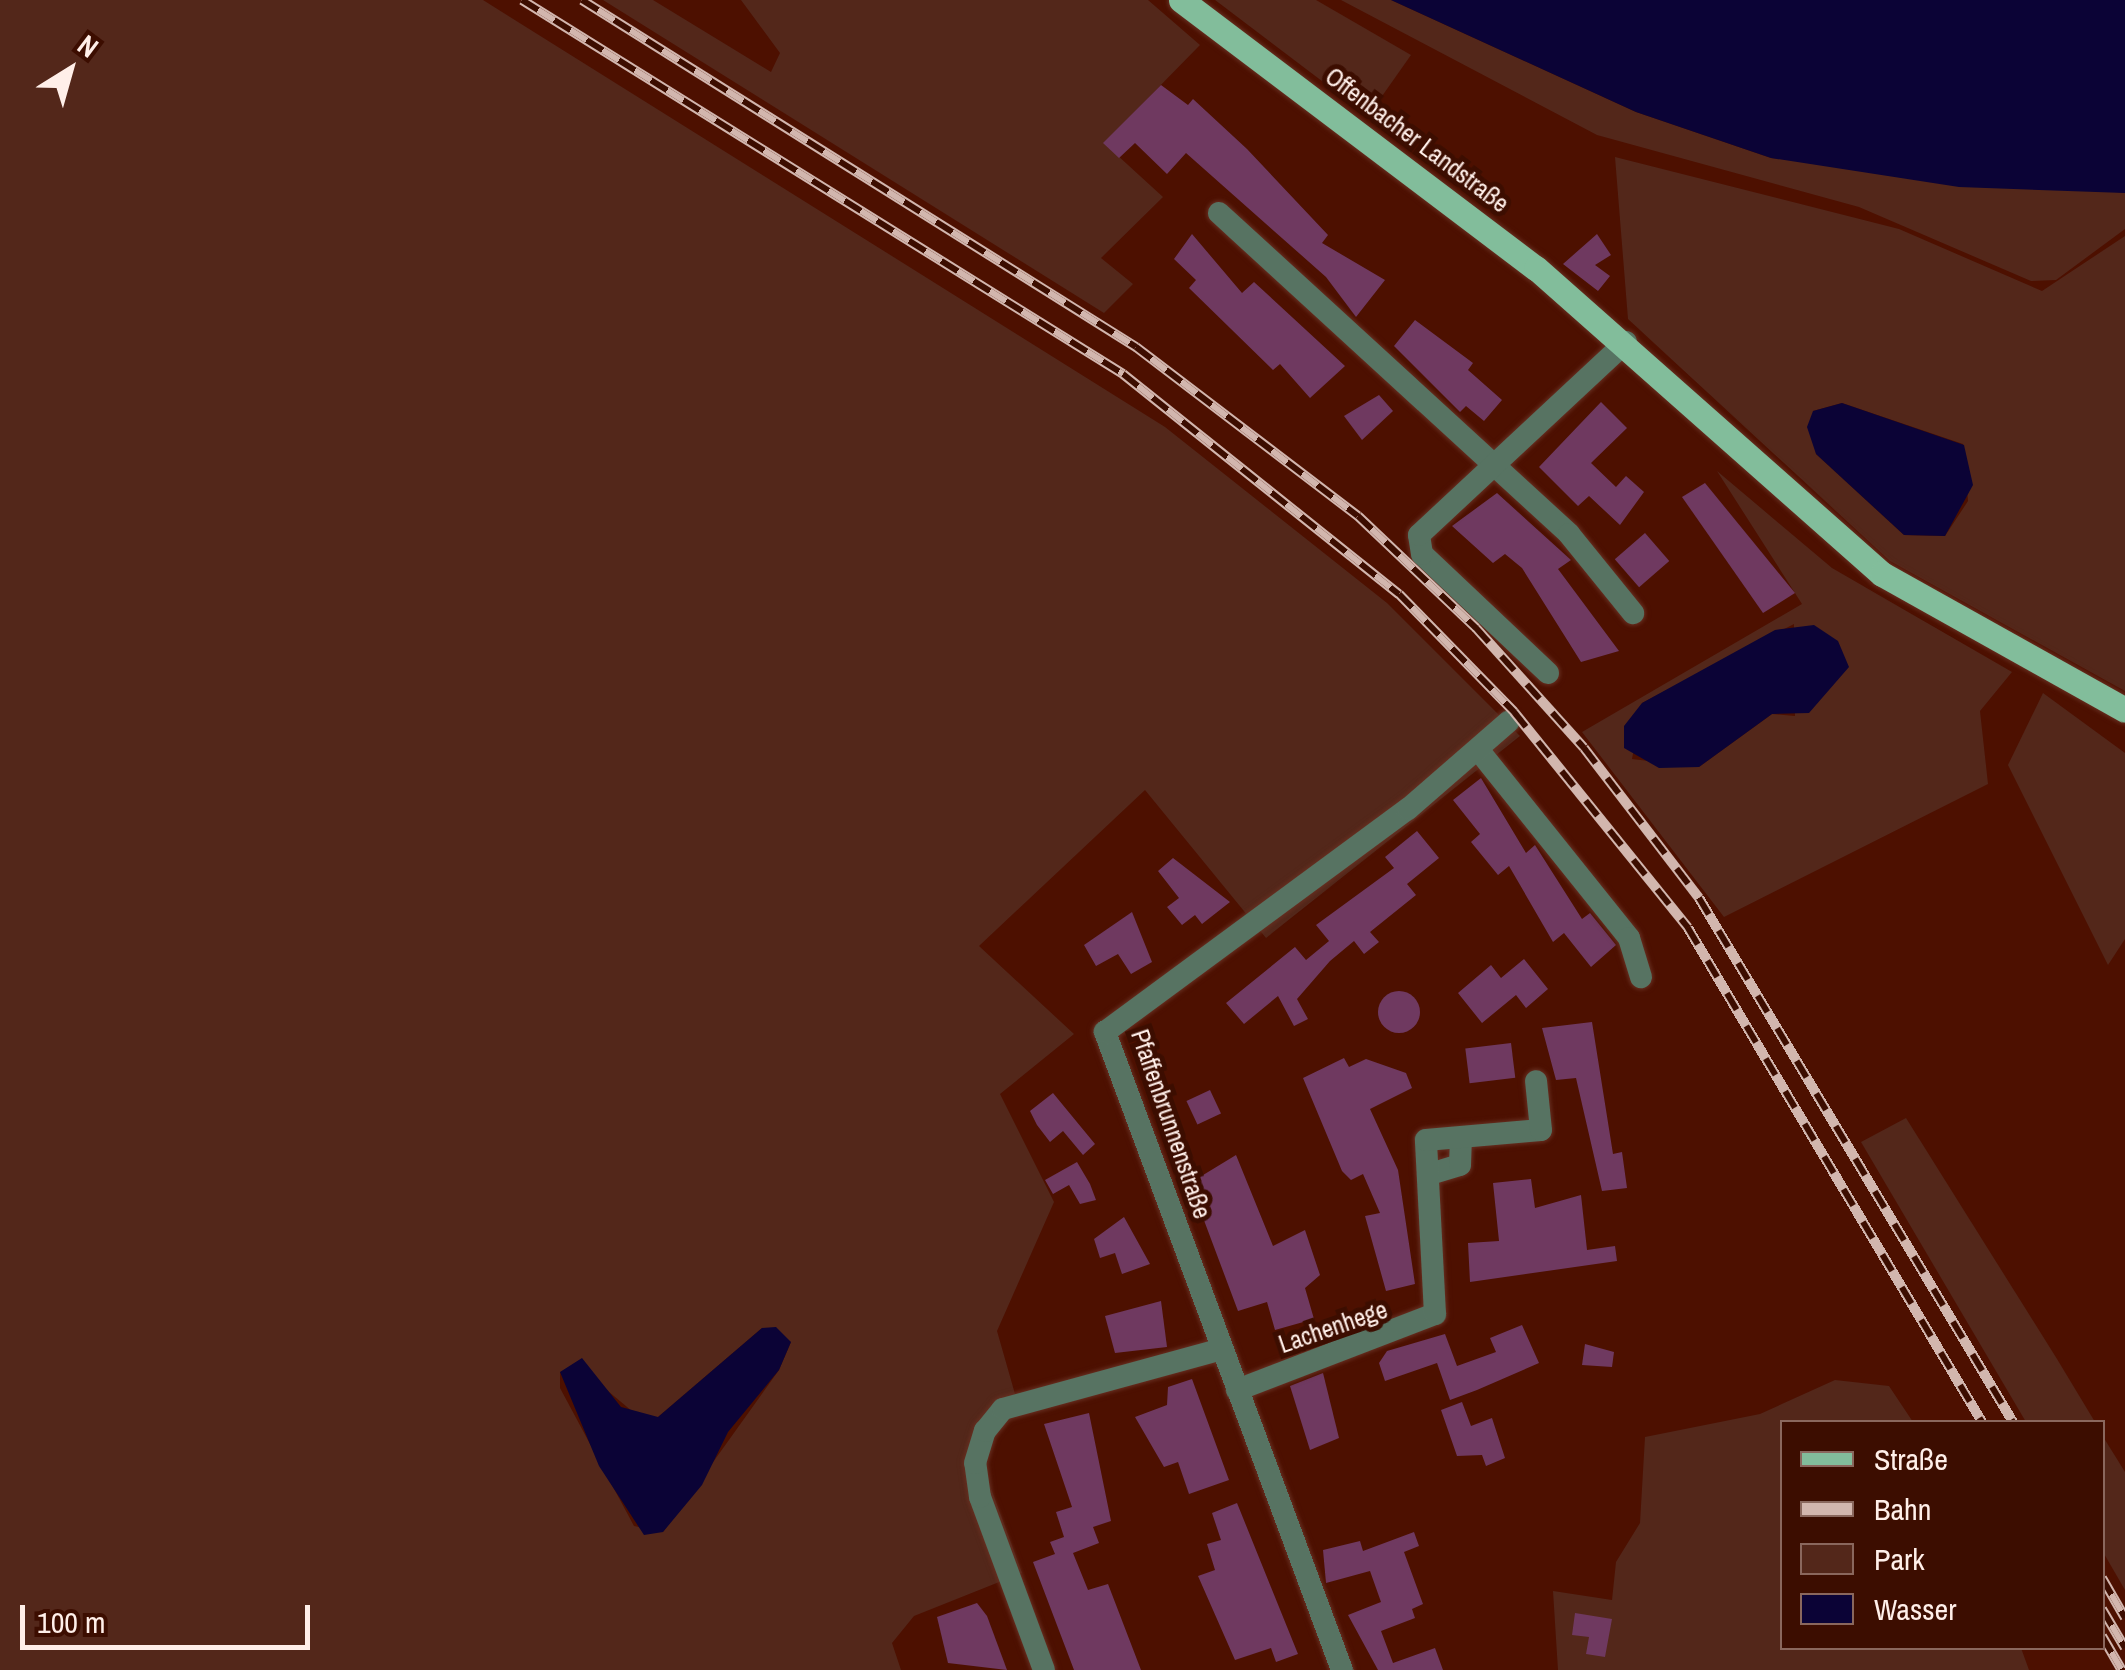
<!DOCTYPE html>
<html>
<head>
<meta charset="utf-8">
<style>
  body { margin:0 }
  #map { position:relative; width:2125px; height:1670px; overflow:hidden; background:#4d1000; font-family:"Archivo Narrow",sans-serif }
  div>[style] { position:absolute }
  .green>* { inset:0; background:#53271a }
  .water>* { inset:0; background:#0b0336 }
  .building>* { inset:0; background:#6f3960; transform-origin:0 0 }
  .round { border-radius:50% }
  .roads { filter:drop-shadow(0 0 2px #662f21) drop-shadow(0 0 2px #662f21) }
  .street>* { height:22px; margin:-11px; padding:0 11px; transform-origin:11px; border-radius:11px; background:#577362 }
  .primary>* { height:25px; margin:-12.5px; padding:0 12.5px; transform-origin:12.5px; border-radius:12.5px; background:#82bd9b }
  .rail>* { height:10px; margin-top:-5px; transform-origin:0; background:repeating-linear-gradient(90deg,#3c0d00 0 19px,#d2b6ae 0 38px); box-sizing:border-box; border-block:2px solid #d2b6ae }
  span { translate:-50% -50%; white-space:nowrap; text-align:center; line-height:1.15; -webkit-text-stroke:10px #3c0d00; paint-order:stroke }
  .street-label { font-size:25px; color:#ffefe9 }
  .legend { position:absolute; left:1780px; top:1420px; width:325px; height:230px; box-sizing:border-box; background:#3c0d00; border:2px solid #8a675d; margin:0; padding:12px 18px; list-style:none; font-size:30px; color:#ffefe9 }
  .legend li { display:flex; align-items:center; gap:20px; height:50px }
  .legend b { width:50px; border:2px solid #8a675d }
  .north { position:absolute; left:20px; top:20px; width:100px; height:100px; -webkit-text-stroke:8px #3c0d00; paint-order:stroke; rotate:37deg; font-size:28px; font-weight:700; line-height:40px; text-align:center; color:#ffefe9 }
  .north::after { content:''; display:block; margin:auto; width:35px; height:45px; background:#ffefe9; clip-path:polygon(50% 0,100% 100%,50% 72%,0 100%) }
  .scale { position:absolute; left:20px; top:1605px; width:290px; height:45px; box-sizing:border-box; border:5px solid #ffefe9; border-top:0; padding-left:12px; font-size:30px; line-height:35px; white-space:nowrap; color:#ffefe9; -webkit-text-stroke:8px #3c0d00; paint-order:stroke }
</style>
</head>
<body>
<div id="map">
  <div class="green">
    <i style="clip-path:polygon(evenodd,0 0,483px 0,1165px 427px,1387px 603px,1520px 736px,1266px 938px,1145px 790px,979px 946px,1074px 1034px,1000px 1094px,1054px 1202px,997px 1331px,1015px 1394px,974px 1442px,1022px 1573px,914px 1616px,892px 1643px,901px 1670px,0 1670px,0 0,762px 1328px,791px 1342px,779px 1370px,663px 1532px,634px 1526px,560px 1388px,560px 1372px,596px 1381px,639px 1417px,658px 1417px,762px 1328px)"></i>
    <i style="clip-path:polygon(603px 0,653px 0,771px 72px,780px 53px,741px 0,1148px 0,1200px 45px,1104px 143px,1163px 197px,1101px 258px,1133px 284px,1104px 313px)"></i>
    <i style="clip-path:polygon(1215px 0,1316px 0,1411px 55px,1368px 116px)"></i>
    <i style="clip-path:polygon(1341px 0,1391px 0,1636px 112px,1771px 158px,2125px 193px,2125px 229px,2056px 280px,2031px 281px,1859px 207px,1597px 135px)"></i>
    <i style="clip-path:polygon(evenodd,1615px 157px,1899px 229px,2042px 291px,2125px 236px,2125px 691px,1890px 561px,1628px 319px,1615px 157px,1842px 403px,1963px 444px,1968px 501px,1945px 536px,1904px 535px,1816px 454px,1813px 411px,1842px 403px)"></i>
    <i style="clip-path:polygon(evenodd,1717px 471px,1832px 568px,2012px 672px,1980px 711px,1988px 784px,1724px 917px,1582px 732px,1802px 604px,1717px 471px,1794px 624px,1795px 716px,1772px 714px,1699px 767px,1632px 759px,1642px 703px,1794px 624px)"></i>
    <i style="clip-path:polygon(2043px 693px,2125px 753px,2125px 939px,2108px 965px,2008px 765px)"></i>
    <i style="clip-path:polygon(1906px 1118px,2057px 1359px,2095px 1422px,2026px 1422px,1861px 1142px)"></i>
    <i style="clip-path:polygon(1835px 1380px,1889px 1386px,1913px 1422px,1782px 1422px,1782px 1648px,2021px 1648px,2029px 1670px,1558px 1670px,1553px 1591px,1612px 1600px,1616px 1562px,1640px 1523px,1645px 1437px,1760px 1414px)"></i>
    <i style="clip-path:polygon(2102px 1435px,2125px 1472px,2125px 1590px,2103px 1552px)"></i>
  </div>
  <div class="water">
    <i style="clip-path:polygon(1391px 0,2125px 0,2125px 193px,1959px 187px,1771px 158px,1636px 112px)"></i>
    <i style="clip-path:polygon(1842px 403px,1964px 445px,1973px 485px,1945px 536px,1904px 535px,1816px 454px,1807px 427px,1813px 411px)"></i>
    <i style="clip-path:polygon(1814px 625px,1838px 641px,1849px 667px,1809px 713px,1772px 714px,1699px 767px,1659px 768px,1624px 748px,1624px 726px,1642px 703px,1775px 630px)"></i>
    <i style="clip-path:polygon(776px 1327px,791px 1342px,779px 1370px,728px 1432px,702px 1485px,663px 1532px,644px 1535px,599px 1466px,560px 1372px,582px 1358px,621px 1407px,658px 1417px,762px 1328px)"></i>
  </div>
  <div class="building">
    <i style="clip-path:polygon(1161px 85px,1188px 105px,1193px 99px,1247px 149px,1328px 235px,1322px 243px,1385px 280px,1356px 317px,1326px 277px,1186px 153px,1167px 174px,1135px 143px,1119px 158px,1103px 143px)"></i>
    <i style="clip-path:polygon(1192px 234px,1242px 293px,1254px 282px,1345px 366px,1310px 398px,1280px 364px,1273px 370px,1189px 288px,1196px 280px,1174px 259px)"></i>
    <i style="clip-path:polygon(1597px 234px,1611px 255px,1595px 265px,1610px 276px,1598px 291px,1563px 264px)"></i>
    <i style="clip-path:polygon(1415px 320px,1473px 363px,1468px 370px,1502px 400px,1484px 421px,1466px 406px,1460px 412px,1394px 346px)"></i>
    <i style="clip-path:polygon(1379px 395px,1393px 411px,1362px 440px,1344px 416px)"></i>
    <i style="clip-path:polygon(1601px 402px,1627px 428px,1591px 463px,1616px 487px,1626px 476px,1644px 492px,1620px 525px,1589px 496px,1578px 506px,1539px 467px)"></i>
    <i style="clip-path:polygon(1705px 483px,1795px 593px,1763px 613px,1682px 497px)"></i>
    <i style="clip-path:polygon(1497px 493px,1571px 560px,1558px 569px,1619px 651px,1581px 662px,1522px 568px,1505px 554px,1493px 563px,1452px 526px)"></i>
    <i style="left:1645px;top:533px;width:37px;height:40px;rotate:49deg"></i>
    <i style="clip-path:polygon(1481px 778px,1526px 853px,1535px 845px,1582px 919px,1590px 913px,1616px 945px,1591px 967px,1564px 933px,1553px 942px,1509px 866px,1498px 875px,1471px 842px,1480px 834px,1453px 800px)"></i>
    <i style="clip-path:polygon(1417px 831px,1439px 858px,1407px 884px,1416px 895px,1370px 932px,1379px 942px,1364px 954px,1354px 941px,1330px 961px,1297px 999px,1308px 1019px,1294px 1026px,1278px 996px,1244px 1024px,1226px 1003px,1295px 947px,1306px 960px,1329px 941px,1316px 925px,1394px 868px,1385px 857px)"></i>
    <i style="clip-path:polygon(1173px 858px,1230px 902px,1202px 924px,1195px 915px,1182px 925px,1167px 907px,1179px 898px,1158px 871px)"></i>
    <i style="clip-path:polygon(1132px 912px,1152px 962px,1131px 974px,1118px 954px,1096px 966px,1084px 945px)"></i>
    <i style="clip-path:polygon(1524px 959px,1548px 989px,1526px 1008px,1516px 995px,1482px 1023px,1458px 993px,1491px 965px,1501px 978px)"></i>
    <i class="round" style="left:1378px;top:991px;width:42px;height:42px"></i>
    <i style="clip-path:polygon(1592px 1022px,1613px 1154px,1622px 1152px,1627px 1188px,1602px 1191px,1576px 1078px,1556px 1080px,1542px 1028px)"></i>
    <i style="left:1511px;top:1043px;width:35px;height:46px;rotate:83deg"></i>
    <i style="clip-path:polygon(1344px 1058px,1349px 1067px,1366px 1059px,1406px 1073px,1412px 1088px,1370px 1109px,1398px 1170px,1415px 1284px,1386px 1291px,1365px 1216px,1380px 1213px,1363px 1174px,1351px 1180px,1342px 1171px,1303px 1078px)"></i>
    <i style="left:1210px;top:1090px;width:26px;height:26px;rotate:65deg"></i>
    <i style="clip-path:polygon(1053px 1093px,1095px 1144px,1083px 1155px,1063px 1131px,1050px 1142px,1037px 1125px,1030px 1111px)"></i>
    <i style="clip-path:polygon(1236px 1155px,1273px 1246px,1305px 1230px,1320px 1275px,1305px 1288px,1314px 1319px,1275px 1330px,1267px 1302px,1238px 1311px,1190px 1183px)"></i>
    <i style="clip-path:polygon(1077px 1162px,1090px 1184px,1096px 1200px,1080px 1204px,1069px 1185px,1053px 1194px,1045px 1180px)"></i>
    <i style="clip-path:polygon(1531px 1179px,1535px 1208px,1581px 1195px,1587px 1250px,1615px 1246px,1617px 1261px,1470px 1282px,1468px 1243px,1499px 1241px,1493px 1183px)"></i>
    <i style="clip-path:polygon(1124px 1217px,1150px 1264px,1122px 1274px,1115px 1253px,1100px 1258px,1094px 1239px)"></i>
    <i style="clip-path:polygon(1161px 1301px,1167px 1347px,1115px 1353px,1105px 1316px)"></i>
    <i style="clip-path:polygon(1522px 1325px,1539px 1363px,1477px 1390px,1450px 1400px,1437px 1363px,1385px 1381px,1379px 1363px,1387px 1351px,1445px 1334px,1457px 1366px,1496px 1352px,1490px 1338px)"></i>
    <i style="clip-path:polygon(1585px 1344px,1614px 1352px,1612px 1367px,1582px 1365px)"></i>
    <i style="clip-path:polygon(1323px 1373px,1339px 1438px,1310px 1450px,1290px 1386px)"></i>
    <i style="clip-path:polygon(1192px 1379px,1229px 1480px,1189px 1494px,1178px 1462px,1164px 1467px,1135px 1417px,1167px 1405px,1168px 1387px)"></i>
    <i style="clip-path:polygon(1462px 1402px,1471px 1426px,1492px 1418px,1505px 1458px,1486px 1466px,1482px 1455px,1457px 1456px,1441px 1410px)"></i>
    <i style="clip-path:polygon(1089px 1413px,1111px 1521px,1093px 1527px,1099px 1543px,1073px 1553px,1088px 1590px,1108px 1584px,1141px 1670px,1074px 1670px,1033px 1562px,1055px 1554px,1050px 1542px,1064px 1537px,1056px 1512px,1072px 1507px,1044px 1424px)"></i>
    <i style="clip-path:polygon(1237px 1503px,1298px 1654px,1276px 1662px,1271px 1648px,1235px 1660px,1198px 1576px,1215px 1570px,1207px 1544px,1221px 1540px,1212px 1513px)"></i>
    <i style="clip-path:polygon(1414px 1532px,1419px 1546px,1404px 1552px,1423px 1604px,1412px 1609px,1415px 1618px,1381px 1631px,1393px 1663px,1435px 1648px,1443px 1670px,1378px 1670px,1348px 1615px,1381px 1602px,1370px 1571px,1326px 1583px,1323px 1550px,1360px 1541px,1363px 1551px)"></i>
    <i style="clip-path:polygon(977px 1603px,987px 1616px,1007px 1670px,948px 1663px,937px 1617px)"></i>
    <i style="clip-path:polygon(1575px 1613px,1612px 1619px,1605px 1657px,1586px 1654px,1589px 1637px,1572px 1635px)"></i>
  </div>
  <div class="roads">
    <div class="street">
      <i style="left:1219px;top:213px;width:475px;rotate:42.5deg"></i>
      <i style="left:1569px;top:534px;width:102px;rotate:51deg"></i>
      <i style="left:1548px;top:673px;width:173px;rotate:-136.6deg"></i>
      <i style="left:1422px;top:554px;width:19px;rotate:-99deg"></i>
      <i style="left:1419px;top:535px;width:283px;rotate:-43deg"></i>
      <i style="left:1480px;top:752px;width:238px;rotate:51.3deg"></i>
      <i style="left:1629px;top:938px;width:41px;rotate:72.9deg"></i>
      <i style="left:1430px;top:1174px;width:31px;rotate:-17deg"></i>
      <i style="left:1460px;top:1165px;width:27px;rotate:-88deg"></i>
      <i style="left:1237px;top:1390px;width:212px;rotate:-21deg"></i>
      <i style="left:1435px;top:1314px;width:174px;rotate:-93deg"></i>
      <i style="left:1426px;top:1140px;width:115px;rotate:-5deg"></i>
      <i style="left:1541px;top:1130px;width:49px;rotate:-95.8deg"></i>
      <i style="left:1044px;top:1670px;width:184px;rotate:-110.3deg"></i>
      <i style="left:980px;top:1497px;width:34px;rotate:-98deg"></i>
      <i style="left:975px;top:1463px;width:34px;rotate:-73deg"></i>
      <i style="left:985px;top:1431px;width:28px;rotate:-51deg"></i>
      <i style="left:1003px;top:1409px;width:227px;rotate:-15.3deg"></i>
      <i style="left:1342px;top:1670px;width:681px;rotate:-110.38deg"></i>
      <i style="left:1105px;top:1032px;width:376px;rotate:-36.4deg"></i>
      <i style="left:1408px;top:809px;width:133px;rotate:-41deg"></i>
    </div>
    <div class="primary">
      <i style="left:1181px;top:0;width:445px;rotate:37.1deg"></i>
      <i style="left:1536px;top:268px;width:462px;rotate:41.5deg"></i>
      <i style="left:1882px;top:574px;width:278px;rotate:29.2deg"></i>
    </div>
  </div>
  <div class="rail">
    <i style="left:522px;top:0;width:708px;rotate:31.89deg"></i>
    <i style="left:1123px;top:374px;width:353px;rotate:38.6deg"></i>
    <i style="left:1399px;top:594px;width:165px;rotate:45.7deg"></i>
    <i style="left:1514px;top:712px;width:277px;rotate:51.1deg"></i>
    <i style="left:1688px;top:928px;width:575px;rotate:59.24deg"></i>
    <i style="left:582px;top:0;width:654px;rotate:32.06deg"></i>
    <i style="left:1136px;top:347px;width:279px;rotate:37.3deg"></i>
    <i style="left:1358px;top:516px;width:163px;rotate:43.5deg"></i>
    <i style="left:1476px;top:628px;width:161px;rotate:48deg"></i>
    <i style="left:1584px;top:748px;width:189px;rotate:52.5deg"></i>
    <i style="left:1699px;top:898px;width:611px;rotate:59.07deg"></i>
    <i style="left:2102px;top:1578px;width:46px;rotate:60.1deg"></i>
    <i style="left:2102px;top:1609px;width:45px;rotate:59.5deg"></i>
    <i style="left:2102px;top:1636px;width:39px;rotate:60deg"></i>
  </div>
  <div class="street-label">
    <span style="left:1417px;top:140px;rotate:37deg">Offenbacher Landstraße</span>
    <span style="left:1171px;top:1124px;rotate:71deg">Pfaffenbrunnenstraße</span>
    <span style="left:1333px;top:1327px;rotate:-19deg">Lachenhege</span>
  </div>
  <ul class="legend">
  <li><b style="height:12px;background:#82bd9b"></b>Straße</li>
  <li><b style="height:12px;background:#d2b6ae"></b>Bahn</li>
  <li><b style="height:28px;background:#53271a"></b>Park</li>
  <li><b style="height:28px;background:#0b0336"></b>Wasser</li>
  </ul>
  <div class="north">N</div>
  <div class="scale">100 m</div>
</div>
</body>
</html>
